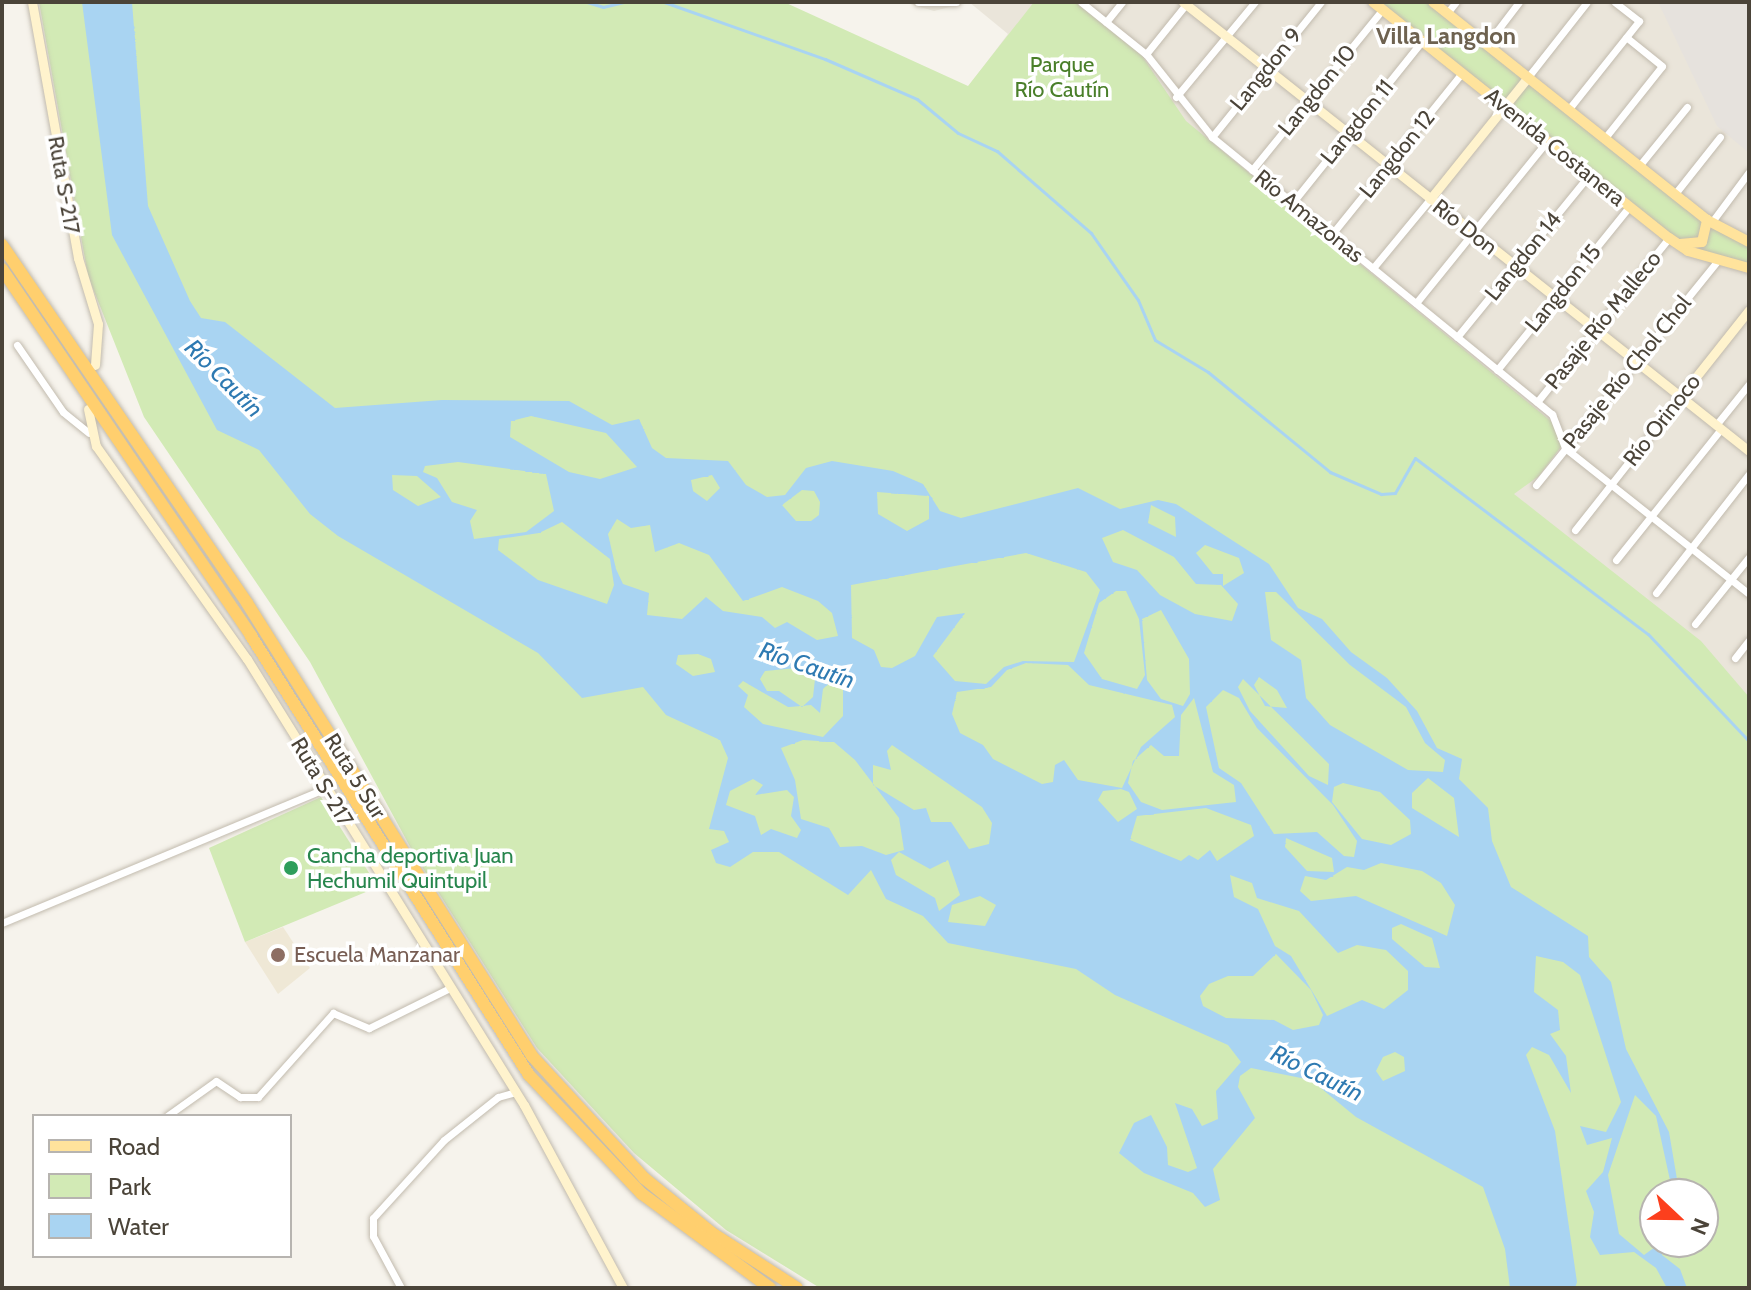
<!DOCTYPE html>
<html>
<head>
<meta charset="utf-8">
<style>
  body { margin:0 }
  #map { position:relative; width:1751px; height:1290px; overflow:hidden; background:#f6f3ec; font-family:Cabin,sans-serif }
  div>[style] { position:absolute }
  .residential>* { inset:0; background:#eae5da }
  .industrial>* { inset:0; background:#e6e2dd }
  .education>* { inset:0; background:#efe8d6 }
  .green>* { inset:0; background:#d2eab5 }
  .water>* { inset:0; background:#a9d4f2 }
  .stream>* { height:3px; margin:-1.5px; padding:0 1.5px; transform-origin:1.5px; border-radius:1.5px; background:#a9d4f2 }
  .roads { filter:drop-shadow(0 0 2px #c2bbae) drop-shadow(0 0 2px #c2bbae) }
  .street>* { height:7px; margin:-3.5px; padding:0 3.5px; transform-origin:3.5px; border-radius:3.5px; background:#fff }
  .secondary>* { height:9px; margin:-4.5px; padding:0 4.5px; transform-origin:4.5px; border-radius:4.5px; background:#fff3cd }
  .primary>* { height:10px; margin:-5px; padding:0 5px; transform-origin:5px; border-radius:5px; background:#ffe39c }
  .highway>* { height:12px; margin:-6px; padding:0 6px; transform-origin:6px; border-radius:6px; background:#ffcf6e }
  .dots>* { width:22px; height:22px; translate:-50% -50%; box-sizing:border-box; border:4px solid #fff; border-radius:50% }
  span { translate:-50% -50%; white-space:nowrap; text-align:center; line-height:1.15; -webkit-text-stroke:7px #fff; paint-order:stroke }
  .park-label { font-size:22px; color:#4a7f2a }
  .street-label { font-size:22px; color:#4b4439 }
  .leisure-label { font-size:22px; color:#27864d }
  .left { translate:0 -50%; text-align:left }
  .education-label { font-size:22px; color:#785e54 }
  .neighbourhood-label { font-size:24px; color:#6e6250; font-weight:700 }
  .water-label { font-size:24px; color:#2e7ab2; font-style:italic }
  .frame { position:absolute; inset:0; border:4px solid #4b4439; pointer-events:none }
  .legend { position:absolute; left:32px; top:1114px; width:260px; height:144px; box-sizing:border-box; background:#fff; border:2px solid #b7b4b0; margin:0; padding:10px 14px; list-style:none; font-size:24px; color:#4b4439 }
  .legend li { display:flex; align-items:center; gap:16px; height:40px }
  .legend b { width:40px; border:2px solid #b7b4b0 }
  .north { position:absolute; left:1639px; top:1178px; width:80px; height:80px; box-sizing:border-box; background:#fff; border:2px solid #b7b4b0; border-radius:50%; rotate:112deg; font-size:22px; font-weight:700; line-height:32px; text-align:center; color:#4b4439 }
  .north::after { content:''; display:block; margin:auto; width:28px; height:36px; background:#fc3f1d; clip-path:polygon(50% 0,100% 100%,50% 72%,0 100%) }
</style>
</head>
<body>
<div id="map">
  <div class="residential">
    <i style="clip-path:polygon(903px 2px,1749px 2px,1749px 697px,964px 92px,1008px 34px,969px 2px,934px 11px)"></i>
  </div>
  <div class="industrial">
    <i style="clip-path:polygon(1658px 2px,1749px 2px,1749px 153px,1717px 126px)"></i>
  </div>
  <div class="education">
    <i style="clip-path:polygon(283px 927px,310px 968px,278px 994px,245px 942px)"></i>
  </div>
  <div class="green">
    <i style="clip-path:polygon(evenodd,39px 2px,784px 2px,968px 86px,1034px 2px,1075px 2px,1142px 56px,1186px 121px,1569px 436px,1539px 476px,1514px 494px,1701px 641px,1749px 697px,1749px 1288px,820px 1288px,726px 1230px,634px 1153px,537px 1048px,414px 854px,310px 662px,144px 417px,88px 276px,39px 2px,1655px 1194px,1703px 1194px,1703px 1242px,1655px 1242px,1655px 1194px)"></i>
    <i style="clip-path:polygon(1376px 2px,1429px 2px,1710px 224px,1749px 244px,1749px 266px,1689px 249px)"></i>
    <i style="clip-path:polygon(321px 797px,378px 887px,245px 942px,209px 848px)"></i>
  </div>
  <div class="water">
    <i style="clip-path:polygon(evenodd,82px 2px,132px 2px,148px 206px,190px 301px,201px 318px,225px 322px,335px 408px,442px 400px,569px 401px,612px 425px,639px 419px,652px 448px,666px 458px,728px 461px,746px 485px,767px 497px,785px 495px,806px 468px,832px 461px,893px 471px,923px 484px,940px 511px,961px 518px,1078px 488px,1120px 509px,1158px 500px,1176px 504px,1269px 564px,1298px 608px,1322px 619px,1351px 652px,1387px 678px,1417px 711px,1437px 748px,1462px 759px,1459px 779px,1488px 808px,1492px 841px,1511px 887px,1588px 936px,1589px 957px,1611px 982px,1626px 1049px,1669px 1132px,1678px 1185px,1673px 1194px,1656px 1116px,1635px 1095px,1608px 1175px,1619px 1234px,1644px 1255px,1662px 1242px,1662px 1255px,1680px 1269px,1687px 1288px,1667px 1288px,1656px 1268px,1634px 1252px,1600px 1255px,1590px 1237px,1594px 1212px,1586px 1191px,1603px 1172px,1612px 1138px,1587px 1145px,1580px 1126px,1606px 1132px,1621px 1102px,1580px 975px,1563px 962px,1536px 956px,1534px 992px,1558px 1010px,1560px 1030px,1550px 1034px,1566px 1056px,1571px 1093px,1549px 1055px,1532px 1047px,1526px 1055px,1555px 1131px,1577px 1282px,1575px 1288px,1510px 1288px,1505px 1249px,1483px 1187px,1356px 1117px,1311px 1080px,1251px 1068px,1240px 1076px,1238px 1087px,1255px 1118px,1213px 1169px,1220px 1200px,1205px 1207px,1193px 1193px,1144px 1173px,1119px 1153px,1134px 1123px,1151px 1115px,1167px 1147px,1168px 1165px,1188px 1172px,1197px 1168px,1175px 1103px,1192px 1109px,1202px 1126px,1218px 1119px,1216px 1091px,1241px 1062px,1228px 1045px,1115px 995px,1076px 969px,948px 943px,923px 916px,886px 899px,871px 870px,848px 895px,779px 852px,753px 852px,730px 867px,716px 863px,711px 850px,729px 842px,724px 831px,709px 829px,728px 758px,720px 740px,666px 715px,643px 687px,582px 698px,538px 653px,338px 536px,310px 514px,259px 450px,217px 430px,112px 235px,82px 2px,531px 416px,606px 433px,637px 467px,600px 479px,569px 472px,510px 437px,511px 421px,531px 416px,82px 2px,458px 462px,546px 474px,554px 511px,526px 532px,474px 539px,470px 521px,477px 510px,452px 502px,437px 478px,423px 472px,425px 466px,458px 462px,82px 2px,392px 475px,417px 476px,441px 497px,418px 506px,393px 490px,392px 475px,82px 2px,712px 475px,720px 488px,707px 501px,693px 491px,691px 480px,712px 475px,82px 2px,802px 490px,814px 491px,820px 502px,819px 515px,811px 521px,796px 521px,782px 505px,802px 490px,82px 2px,877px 492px,929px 496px,929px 519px,907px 531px,878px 514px,877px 492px,82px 2px,1151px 505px,1175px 517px,1176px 537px,1148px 523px,1151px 505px,82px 2px,617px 519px,631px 528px,650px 525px,655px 552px,679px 543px,709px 555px,743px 601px,782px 587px,818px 601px,832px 613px,838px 636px,817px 640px,787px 622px,775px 628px,762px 617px,723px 611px,706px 597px,682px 619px,647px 615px,649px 593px,623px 584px,616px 569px,608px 534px,617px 519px,82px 2px,562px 522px,610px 559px,614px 585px,607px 604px,538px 580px,498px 550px,499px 539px,539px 533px,562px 522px,82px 2px,1123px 530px,1174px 557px,1196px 584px,1221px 585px,1238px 604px,1232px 621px,1195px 614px,1160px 595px,1137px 570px,1113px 562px,1102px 538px,1123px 530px,82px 2px,1205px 545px,1239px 558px,1244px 573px,1223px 586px,1223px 574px,1213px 574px,1196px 553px,1205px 545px,82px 2px,1026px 553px,1086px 572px,1100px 590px,1074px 662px,1023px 661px,1004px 667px,986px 684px,955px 681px,933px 656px,965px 613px,937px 617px,915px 656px,892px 668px,881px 667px,874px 650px,852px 638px,851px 585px,1026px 553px,82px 2px,1116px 591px,1126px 591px,1139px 619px,1145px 675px,1137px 689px,1102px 679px,1084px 653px,1099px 603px,1116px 591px,82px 2px,1265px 592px,1276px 592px,1350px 665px,1406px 707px,1425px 743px,1445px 760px,1443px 772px,1408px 770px,1330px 725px,1306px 698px,1301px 660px,1271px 640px,1265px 592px,82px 2px,1161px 610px,1189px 659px,1190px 694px,1183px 706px,1161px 699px,1147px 680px,1142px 619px,1161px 610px,82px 2px,698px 654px,711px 659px,715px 672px,693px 676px,676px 664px,678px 655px,698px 654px,82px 2px,1026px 663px,1068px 665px,1089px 685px,1172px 705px,1175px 717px,1141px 747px,1122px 788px,1078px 780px,1064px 760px,1055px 765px,1053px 782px,1042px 784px,993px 759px,983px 745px,960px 733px,952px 714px,957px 692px,991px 687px,1007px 670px,1026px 663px,82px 2px,797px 668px,815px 679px,813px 697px,802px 707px,779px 691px,767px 691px,760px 679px,765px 671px,797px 668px,82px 2px,835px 677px,843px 689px,843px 716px,823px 737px,763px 724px,744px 707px,748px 695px,738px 686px,743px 681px,788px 707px,811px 705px,820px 713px,823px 689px,835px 677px,82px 2px,1259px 677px,1277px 690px,1287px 708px,1265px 706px,1254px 685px,1259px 677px,82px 2px,1243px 679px,1329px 764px,1328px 785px,1309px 776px,1250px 711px,1238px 687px,1243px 679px,82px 2px,1223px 690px,1239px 698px,1257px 728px,1333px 805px,1357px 841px,1354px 857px,1344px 856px,1317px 832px,1274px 834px,1241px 783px,1219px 768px,1206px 707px,1223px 690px,82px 2px,1194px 698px,1213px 772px,1234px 785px,1236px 802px,1162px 810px,1141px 802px,1128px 783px,1133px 761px,1151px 745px,1164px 756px,1179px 756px,1181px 715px,1194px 698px,82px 2px,803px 740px,834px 742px,855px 760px,899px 818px,904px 850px,886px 855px,862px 846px,840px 847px,829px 828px,801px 819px,795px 780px,781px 748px,803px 740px,82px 2px,892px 745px,982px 807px,992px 823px,989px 844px,969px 849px,951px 822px,931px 822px,926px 808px,914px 810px,873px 785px,873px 765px,891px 770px,887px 751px,892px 745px,82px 2px,1428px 778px,1454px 798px,1459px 837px,1412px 808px,1412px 793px,1428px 778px,82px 2px,753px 779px,763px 785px,755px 795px,787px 790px,794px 797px,791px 816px,801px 830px,797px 838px,771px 829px,761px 835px,755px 816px,726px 805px,730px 791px,753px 779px,82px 2px,1343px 783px,1380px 792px,1410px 820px,1411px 834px,1391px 845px,1362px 839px,1332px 802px,1334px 787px,1343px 783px,82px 2px,1121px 789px,1129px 792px,1137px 809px,1118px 822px,1098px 800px,1103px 791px,1121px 789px,82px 2px,1206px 808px,1251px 825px,1254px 836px,1217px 861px,1210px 850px,1198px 860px,1189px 855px,1181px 861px,1130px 840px,1137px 816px,1206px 808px,82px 2px,1286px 838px,1332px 858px,1334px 872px,1307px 871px,1285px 847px,1286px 838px,82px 2px,899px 852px,930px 869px,948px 860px,960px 895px,939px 911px,935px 898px,896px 875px,891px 860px,899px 852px,82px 2px,1381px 863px,1422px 871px,1441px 883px,1455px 905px,1447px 936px,1356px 896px,1311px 901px,1300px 891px,1305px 876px,1326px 880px,1347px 867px,1364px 870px,1381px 863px,82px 2px,1230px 875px,1252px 883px,1257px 898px,1299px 911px,1338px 953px,1357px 945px,1386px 950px,1408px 971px,1408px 990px,1384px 1009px,1362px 1000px,1327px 1016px,1291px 956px,1275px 946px,1258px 909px,1234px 897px,1230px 875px,82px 2px,980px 896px,996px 905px,985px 926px,948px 922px,952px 905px,980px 896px,82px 2px,1401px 924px,1432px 938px,1440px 968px,1425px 967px,1392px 939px,1392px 928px,1401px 924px,82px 2px,1276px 954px,1311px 990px,1323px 1015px,1319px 1025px,1293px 1030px,1274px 1020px,1226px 1018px,1203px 1006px,1200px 996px,1209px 984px,1228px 976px,1253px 976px,1276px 954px,82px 2px,1395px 1052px,1404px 1057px,1405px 1071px,1383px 1081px,1376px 1071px,1383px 1057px,1395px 1052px)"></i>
  </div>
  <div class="stream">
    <i style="left:587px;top:2px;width:17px;rotate:17deg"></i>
    <i style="left:603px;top:7px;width:21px;rotate:-14deg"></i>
    <i style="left:664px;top:2px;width:171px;rotate:19.5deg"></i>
    <i style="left:825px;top:59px;width:100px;rotate:23.5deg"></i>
    <i style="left:917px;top:99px;width:53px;rotate:39.7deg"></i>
    <i style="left:958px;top:133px;width:43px;rotate:24.8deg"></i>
    <i style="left:997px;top:151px;width:125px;rotate:41.1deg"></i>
    <i style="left:1091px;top:233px;width:82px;rotate:55deg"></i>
    <i style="left:1138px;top:300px;width:43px;rotate:67deg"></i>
    <i style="left:1155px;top:340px;width:62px;rotate:31.1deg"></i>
    <i style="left:1208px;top:372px;width:158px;rotate:39.3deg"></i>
    <i style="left:1330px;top:472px;width:56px;rotate:23.3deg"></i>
    <i style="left:1381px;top:494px;width:14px;rotate:-4deg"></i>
    <i style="left:1395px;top:493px;width:40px;rotate:-60.3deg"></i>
    <i style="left:1415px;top:458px;width:292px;rotate:37.1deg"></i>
    <i style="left:1648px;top:634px;width:147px;rotate:46.7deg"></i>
  </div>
  <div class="roads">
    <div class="street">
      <i style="left:918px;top:2px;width:38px"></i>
      <i style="left:1081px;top:2px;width:83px;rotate:38.7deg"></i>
      <i style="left:1146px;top:54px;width:106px;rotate:51.5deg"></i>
      <i style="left:1212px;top:137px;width:439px;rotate:39.2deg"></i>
      <i style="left:1552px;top:414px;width:36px;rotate:69deg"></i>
      <i style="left:1565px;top:448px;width:235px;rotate:38.4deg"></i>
      <i style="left:1447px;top:13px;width:14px;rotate:-51deg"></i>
      <i style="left:1106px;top:22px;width:26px;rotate:-51deg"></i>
      <i style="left:1487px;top:44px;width:53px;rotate:-52.7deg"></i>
      <i style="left:1146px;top:54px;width:65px;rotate:-51.2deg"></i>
      <i style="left:1528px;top:77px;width:95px;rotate:-51.8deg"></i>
      <i style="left:1176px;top:97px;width:124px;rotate:-50.3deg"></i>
      <i style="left:1568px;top:110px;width:114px;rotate:-51.4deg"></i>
      <i style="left:1639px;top:21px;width:31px;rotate:-142deg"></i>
      <i style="left:1212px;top:137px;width:174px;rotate:-51.1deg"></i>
      <i style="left:1604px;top:139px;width:93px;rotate:-51.5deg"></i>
      <i style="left:1662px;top:66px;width:46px;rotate:-141.1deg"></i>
      <i style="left:1639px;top:166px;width:76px;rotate:-50.9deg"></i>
      <i style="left:1252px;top:170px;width:206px;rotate:-50.9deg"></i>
      <i style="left:1674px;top:195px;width:74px;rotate:-51.6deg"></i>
      <i style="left:1293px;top:202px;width:206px;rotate:-51.3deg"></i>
      <i style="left:1711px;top:223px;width:64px;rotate:-53.3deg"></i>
      <i style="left:1332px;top:234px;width:207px;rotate:-51.1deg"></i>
      <i style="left:1373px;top:268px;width:89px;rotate:-50.4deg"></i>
      <i style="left:1416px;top:303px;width:208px;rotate:-51deg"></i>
      <i style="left:1457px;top:337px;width:209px;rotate:-50.8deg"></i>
      <i style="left:17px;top:345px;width:81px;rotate:55.5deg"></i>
      <i style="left:63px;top:412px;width:33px;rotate:39deg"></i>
      <i style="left:1497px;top:370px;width:210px;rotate:-51deg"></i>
      <i style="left:1537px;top:402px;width:211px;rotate:-51.2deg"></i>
      <i style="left:1716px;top:425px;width:53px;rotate:-51.2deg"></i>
      <i style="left:1536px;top:485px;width:289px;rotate:-51deg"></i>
      <i style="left:1575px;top:530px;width:169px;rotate:-51.7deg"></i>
      <i style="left:1616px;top:560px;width:168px;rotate:-51.3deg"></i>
      <i style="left:1656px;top:593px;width:151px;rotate:-52deg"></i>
      <i style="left:1695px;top:624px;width:86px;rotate:-51.1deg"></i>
      <i style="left:1735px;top:658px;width:23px;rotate:-52deg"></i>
      <i style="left:2px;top:923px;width:351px;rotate:-22.6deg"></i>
      <i style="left:167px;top:1116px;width:60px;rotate:-35.5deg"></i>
      <i style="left:216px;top:1081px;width:29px;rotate:34deg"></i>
      <i style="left:240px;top:1097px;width:18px"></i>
      <i style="left:258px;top:1097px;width:113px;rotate:-48.2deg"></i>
      <i style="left:333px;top:1013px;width:39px;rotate:23deg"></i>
      <i style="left:369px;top:1028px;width:88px;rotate:-26.3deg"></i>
      <i style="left:401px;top:1288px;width:59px;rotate:-118.3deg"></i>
      <i style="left:373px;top:1236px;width:18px;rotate:-90deg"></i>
      <i style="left:373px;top:1218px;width:105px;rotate:-47.7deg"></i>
      <i style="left:444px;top:1140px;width:69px;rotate:-38.5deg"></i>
      <i style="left:498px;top:1097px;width:19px;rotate:-16deg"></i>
    </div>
    <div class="secondary">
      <i style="left:32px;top:2px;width:260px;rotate:79.8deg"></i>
      <i style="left:78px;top:258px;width:69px;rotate:73.1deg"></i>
      <i style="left:98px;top:324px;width:41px;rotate:94.2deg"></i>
      <i style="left:1183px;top:2px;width:722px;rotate:38.42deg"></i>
      <i style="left:1430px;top:199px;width:156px;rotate:-51.2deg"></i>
      <i style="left:1680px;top:397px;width:111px;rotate:-51.6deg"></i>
      <i style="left:88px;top:409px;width:38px;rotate:78deg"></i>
      <i style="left:96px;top:446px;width:261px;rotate:54.7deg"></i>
      <i style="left:247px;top:659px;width:525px;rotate:58.16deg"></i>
      <i style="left:524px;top:1105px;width:208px;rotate:61.6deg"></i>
    </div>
    <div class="primary">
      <i style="left:1373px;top:2px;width:379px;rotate:38.6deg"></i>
      <i style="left:1669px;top:238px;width:23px;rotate:34deg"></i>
      <i style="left:1688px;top:251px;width:63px;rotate:15.6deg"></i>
      <i style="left:1433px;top:2px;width:350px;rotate:38.5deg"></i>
      <i style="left:1707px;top:220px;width:47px;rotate:27.6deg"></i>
      <i style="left:1680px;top:244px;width:22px;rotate:-5deg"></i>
      <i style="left:1702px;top:242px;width:23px;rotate:-77deg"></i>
    </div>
    <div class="highway">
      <i style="left:2px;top:245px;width:434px;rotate:55.6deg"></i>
      <i style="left:247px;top:603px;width:535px;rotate:57.82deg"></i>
      <i style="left:532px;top:1056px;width:166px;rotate:47.4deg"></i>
      <i style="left:644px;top:1178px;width:87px;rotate:39deg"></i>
      <i style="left:712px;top:1233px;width:101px;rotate:32.9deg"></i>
      <i style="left:2px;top:269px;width:443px;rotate:55.8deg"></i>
      <i style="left:251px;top:636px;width:520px;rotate:57.66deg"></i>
      <i style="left:529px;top:1075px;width:164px;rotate:46.5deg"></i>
      <i style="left:642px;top:1194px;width:159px;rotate:36.3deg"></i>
    </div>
  </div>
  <div class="dots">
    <i style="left:291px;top:868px;background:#2e9e5b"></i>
    <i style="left:278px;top:955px;background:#8d6e63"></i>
  </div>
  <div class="park-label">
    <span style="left:1062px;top:77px">Parque<br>Río Cautín</span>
  </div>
  <div class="street-label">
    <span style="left:1266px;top:69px;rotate:-51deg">Langdon 9</span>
    <span style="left:1317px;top:90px;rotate:-51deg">Langdon 10</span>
    <span style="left:1357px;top:122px;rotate:-51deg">Langdon 11</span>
    <span style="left:1555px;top:147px;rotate:39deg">Avenida Costanera</span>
    <span style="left:1397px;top:154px;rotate:-51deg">Langdon 12</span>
    <span style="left:64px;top:185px;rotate:80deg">Ruta S-217</span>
    <span style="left:1309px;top:216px;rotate:39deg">Río Amazonas</span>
    <span style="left:1465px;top:227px;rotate:38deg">Río Don</span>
    <span style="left:1523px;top:256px;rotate:-51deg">Langdon 14</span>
    <span style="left:1563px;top:288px;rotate:-51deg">Langdon 15</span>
    <span style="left:1603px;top:320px;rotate:-51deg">Pasaje Río Malleco</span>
    <span style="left:1627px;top:372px;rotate:-51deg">Pasaje Río Chol Chol</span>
    <span style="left:1662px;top:420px;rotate:-52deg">Río Orinoco</span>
    <span style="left:355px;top:776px;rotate:58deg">Ruta 5 Sur</span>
    <span style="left:322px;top:782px;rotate:59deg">Ruta S-217</span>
  </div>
  <div class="leisure-label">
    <span class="left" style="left:307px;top:868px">Cancha deportiva Juan<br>Hechumil Quintupil</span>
  </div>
  <div class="education-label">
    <span class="left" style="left:294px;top:955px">Escuela Manzanar</span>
  </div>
  <div class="neighbourhood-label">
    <span style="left:1446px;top:36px">Villa Langdon</span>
  </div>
  <div class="water-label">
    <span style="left:224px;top:378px;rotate:45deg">Río Cautín</span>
    <span style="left:807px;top:665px;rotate:19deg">Río Cautín</span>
    <span style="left:1317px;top:1073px;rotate:26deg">Río Cautín</span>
  </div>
  <div class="frame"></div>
  <ul class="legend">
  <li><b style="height:10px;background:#ffe39c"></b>Road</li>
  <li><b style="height:22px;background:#d2eab5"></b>Park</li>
  <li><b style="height:22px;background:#a9d4f2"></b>Water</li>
  </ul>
  <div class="north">N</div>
</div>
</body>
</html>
